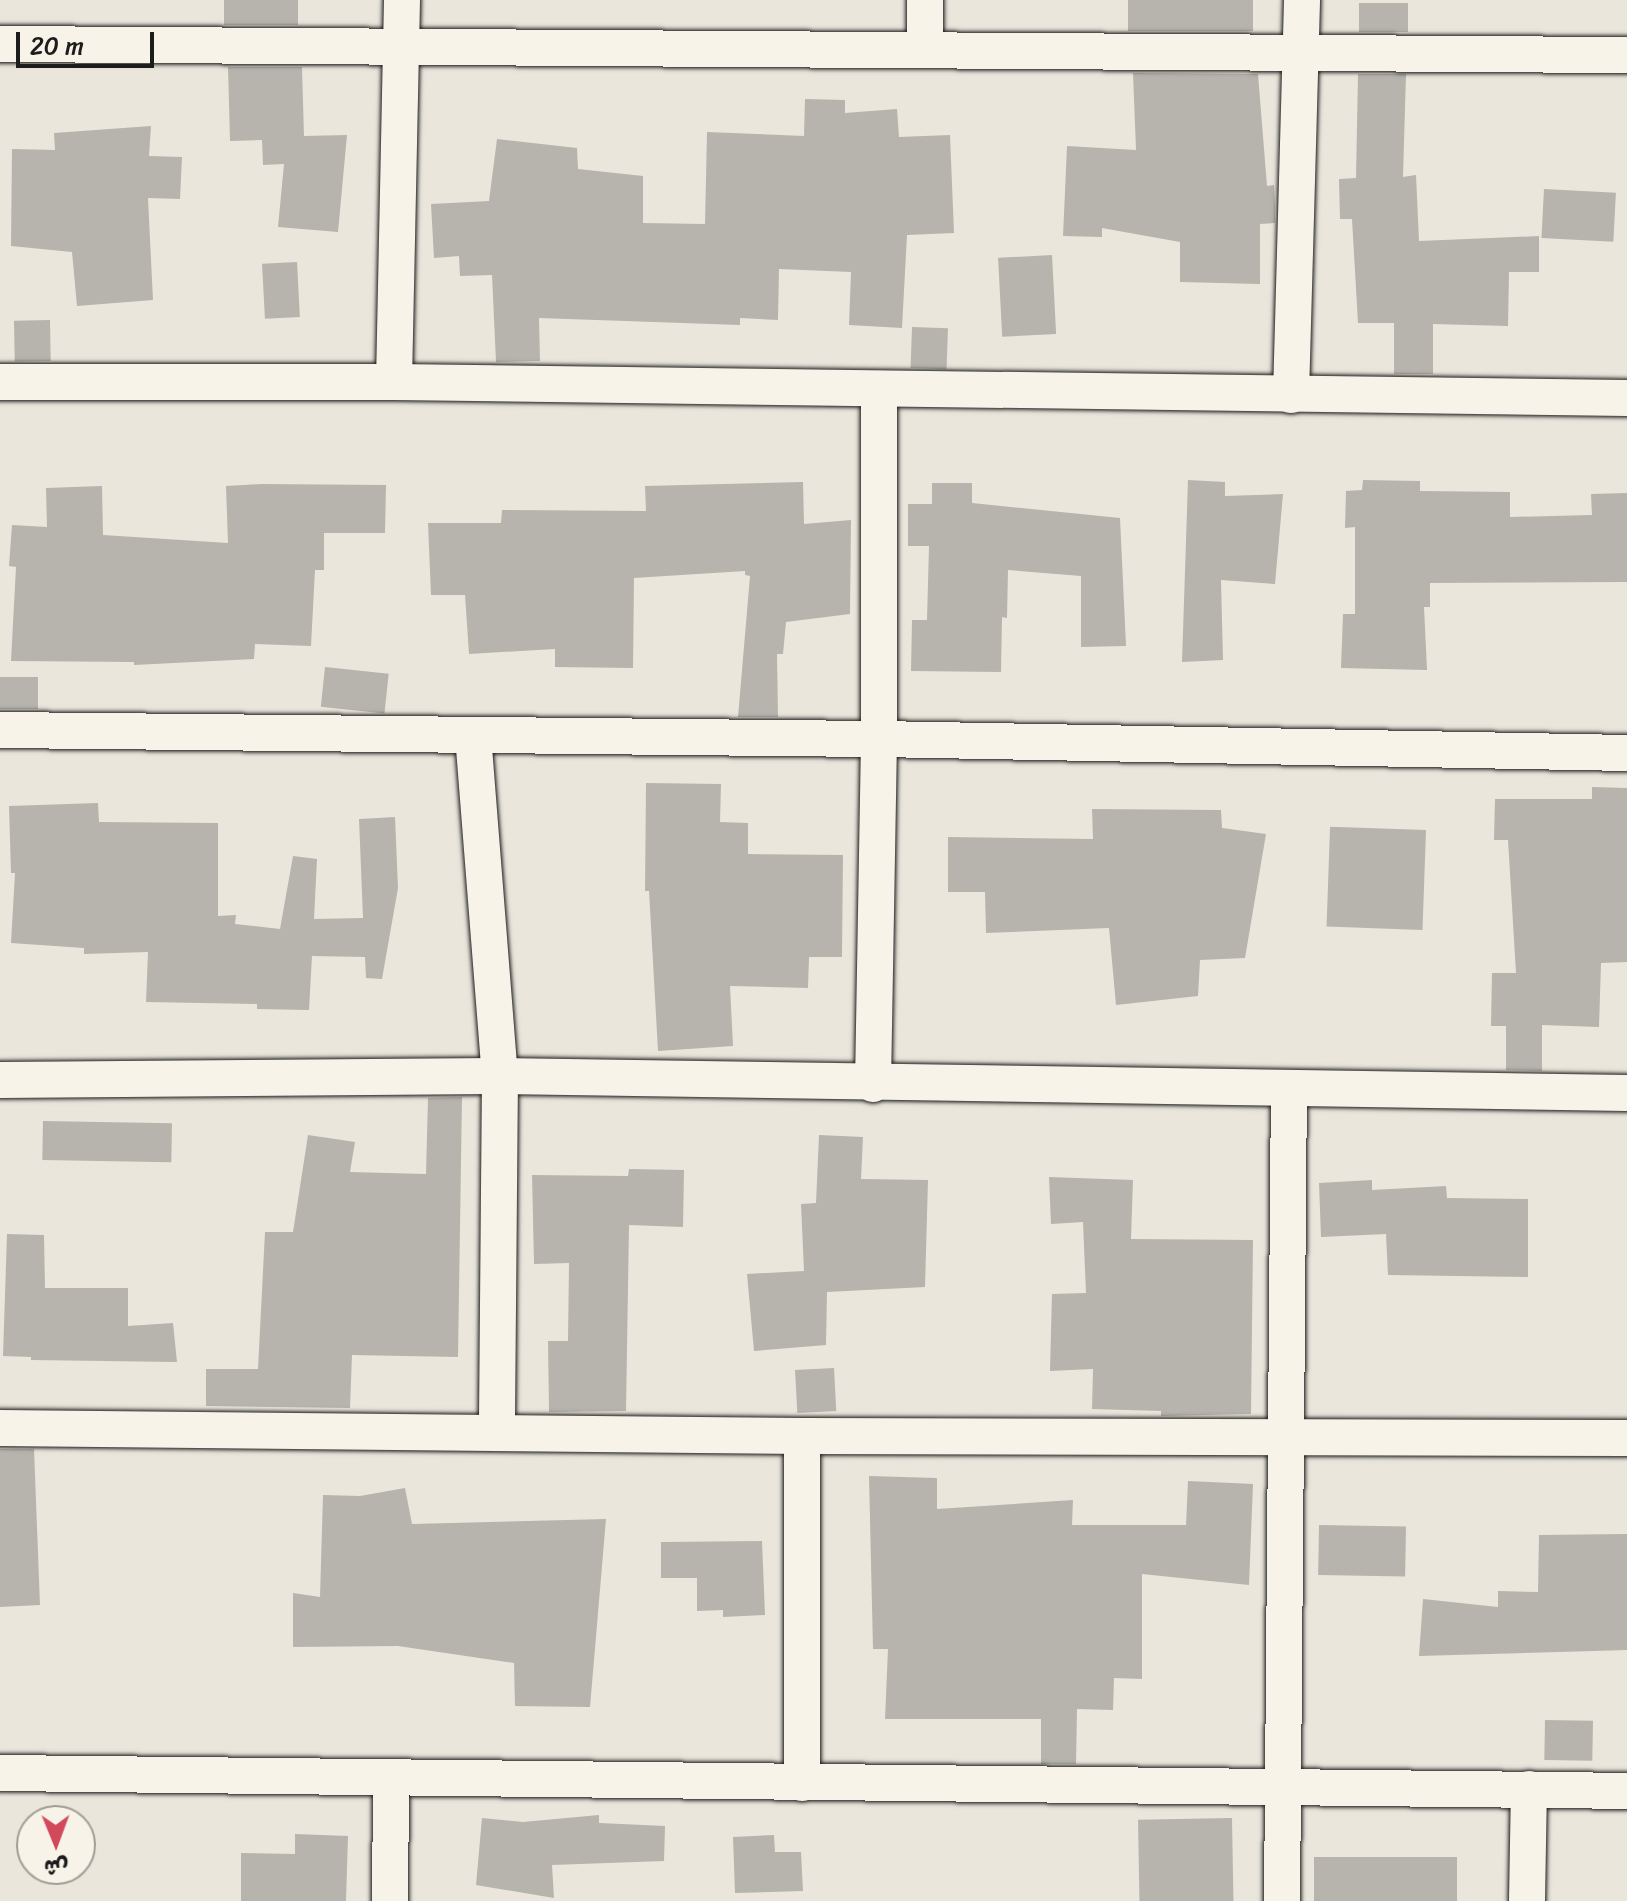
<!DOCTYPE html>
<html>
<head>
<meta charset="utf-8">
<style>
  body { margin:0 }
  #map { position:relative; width:1627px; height:1901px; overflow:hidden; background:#eae6dc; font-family:Sriracha,"Playpen Sans Arabic",sans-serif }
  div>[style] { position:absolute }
  .building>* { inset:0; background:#b6b4ac; transform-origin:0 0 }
  .roads { filter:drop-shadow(0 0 2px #1c1c1c) drop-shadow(0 0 2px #1c1c1c) }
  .minor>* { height:36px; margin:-18px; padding:0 18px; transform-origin:18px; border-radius:18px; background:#f7f3e8 }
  span { translate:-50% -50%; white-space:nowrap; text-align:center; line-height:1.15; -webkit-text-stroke:6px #f7f3e8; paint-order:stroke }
  .north { position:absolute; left:16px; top:1805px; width:80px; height:80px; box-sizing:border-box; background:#f7f3e8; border:2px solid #9f9d96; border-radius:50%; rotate:179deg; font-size:22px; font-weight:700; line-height:32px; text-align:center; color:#1c1c1c }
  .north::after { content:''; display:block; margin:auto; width:28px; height:36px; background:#d1495b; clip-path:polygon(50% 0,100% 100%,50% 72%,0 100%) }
  .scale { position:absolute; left:16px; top:32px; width:138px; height:36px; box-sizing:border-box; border:4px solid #1c1c1c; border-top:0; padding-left:10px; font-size:24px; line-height:28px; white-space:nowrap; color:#1c1c1c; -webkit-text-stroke:6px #f7f3e8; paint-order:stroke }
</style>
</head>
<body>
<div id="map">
  <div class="building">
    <i style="left:224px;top:0;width:74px;height:25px"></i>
    <i style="left:1128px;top:0;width:125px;height:31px"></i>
    <i style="left:1359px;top:3px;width:49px;height:29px"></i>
    <i style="clip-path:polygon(228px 67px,302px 67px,304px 136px,347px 135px,338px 232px,278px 227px,284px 164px,263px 165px,262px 140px,230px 141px)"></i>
    <i style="clip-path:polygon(1133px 73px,1258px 74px,1267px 186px,1274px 185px,1275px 206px,1275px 223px,1260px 224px,1260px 284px,1180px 282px,1180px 242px,1102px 228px,1102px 237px,1063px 236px,1067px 146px,1136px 150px)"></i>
    <i style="clip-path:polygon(1358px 74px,1406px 74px,1403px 177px,1416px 175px,1419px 241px,1539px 236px,1539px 272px,1509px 272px,1508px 326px,1433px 324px,1433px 374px,1394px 374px,1394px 323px,1358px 323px,1352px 219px,1340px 219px,1339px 179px,1356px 178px)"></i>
    <i style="clip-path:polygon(805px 99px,845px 100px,845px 113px,897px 109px,899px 137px,950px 135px,954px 233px,907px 235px,902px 328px,849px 325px,851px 272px,779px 269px,778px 320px,740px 318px,740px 325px,539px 318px,540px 361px,496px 362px,492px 275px,460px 276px,459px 256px,434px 258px,431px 204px,489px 201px,497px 139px,577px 148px,578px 169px,643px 176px,643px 223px,705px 224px,707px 132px,804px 136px)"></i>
    <i style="clip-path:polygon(151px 126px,149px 156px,182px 157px,180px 199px,148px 198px,153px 300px,77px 306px,72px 252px,11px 246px,12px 149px,55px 150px,54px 133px)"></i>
    <i style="left:1544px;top:189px;width:72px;height:49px;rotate:3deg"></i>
    <i style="left:1052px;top:255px;width:79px;height:54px;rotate:87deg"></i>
    <i style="left:297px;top:262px;width:55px;height:35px;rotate:87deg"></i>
    <i style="left:50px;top:320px;width:41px;height:36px;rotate:89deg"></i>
    <i style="left:912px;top:327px;width:36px;height:41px;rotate:2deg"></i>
    <i style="clip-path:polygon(1188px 480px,1225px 482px,1225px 496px,1283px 494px,1275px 584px,1221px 580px,1223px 660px,1182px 662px)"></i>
    <i style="clip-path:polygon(1363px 480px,1420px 481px,1420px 491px,1510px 492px,1510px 517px,1592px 515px,1591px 494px,1627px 493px,1627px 582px,1430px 583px,1430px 607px,1424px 607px,1427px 670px,1341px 668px,1343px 614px,1355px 614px,1355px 527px,1345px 528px,1346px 491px,1362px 490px)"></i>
    <i style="clip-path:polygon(803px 482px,804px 524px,851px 520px,850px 614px,786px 622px,783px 654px,777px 654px,778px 717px,738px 717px,750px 576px,745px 575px,745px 571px,634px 578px,633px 668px,555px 667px,555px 649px,469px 654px,465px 595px,431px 595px,428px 523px,501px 523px,502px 510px,646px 511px,645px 486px)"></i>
    <i style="clip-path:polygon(932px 483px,972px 483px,972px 503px,1120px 518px,1126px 646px,1081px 647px,1081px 576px,1008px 570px,1007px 618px,1002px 617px,1001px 672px,911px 671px,912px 620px,927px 620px,929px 546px,908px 546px,908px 504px,932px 504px)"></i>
    <i style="clip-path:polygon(261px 484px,386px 485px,385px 533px,324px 533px,324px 570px,315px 570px,311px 646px,255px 644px,254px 659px,134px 665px,134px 662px,11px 661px,16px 567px,9px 566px,12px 525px,47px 527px,46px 488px,102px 486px,103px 535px,228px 543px,226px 486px)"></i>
    <i style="left:325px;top:667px;width:64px;height:40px;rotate:6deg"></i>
    <i style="left:0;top:677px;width:38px;height:32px"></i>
    <i style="clip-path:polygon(646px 783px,721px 784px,720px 822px,748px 823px,748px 854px,843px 855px,842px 957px,809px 957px,808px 988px,730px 986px,733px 1046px,658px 1051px,649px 891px,645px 891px)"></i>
    <i style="clip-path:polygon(1592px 787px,1627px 788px,1627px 962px,1601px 963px,1599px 1027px,1542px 1025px,1542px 1071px,1506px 1070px,1506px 1026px,1491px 1026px,1492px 973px,1516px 973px,1508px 840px,1494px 840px,1495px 799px,1592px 799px)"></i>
    <i style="clip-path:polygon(98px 803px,99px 822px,218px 823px,218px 916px,236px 915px,235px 924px,280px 929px,293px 856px,317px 859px,314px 919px,363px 918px,359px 819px,395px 817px,398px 888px,382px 979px,366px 978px,365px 957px,312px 956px,309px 1010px,257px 1009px,257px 1004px,146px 1002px,148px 952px,84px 954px,84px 948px,11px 943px,15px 873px,11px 873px,9px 806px)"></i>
    <i style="clip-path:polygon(1092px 809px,1221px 810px,1222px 828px,1266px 834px,1245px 958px,1200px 960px,1198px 996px,1116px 1005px,1109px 928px,986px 933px,985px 892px,948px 892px,948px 837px,1093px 839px)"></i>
    <i style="left:1426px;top:830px;width:100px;height:96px;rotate:92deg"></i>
    <i style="clip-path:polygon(462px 1097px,458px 1357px,352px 1355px,350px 1408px,206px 1406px,206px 1369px,258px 1369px,265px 1232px,293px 1232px,308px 1135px,355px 1142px,350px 1172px,426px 1174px,428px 1098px)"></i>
    <i style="left:43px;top:1121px;width:129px;height:39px;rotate:1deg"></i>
    <i style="clip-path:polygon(819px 1135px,863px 1137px,861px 1179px,928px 1180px,925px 1287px,827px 1292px,826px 1345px,754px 1351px,747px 1274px,804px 1271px,801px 1204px,816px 1203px)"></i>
    <i style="clip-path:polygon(629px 1169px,684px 1170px,683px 1227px,629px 1225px,626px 1411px,549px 1412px,548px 1341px,568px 1341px,569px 1263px,534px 1264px,532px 1175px,628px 1176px)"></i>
    <i style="clip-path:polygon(1049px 1177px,1133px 1180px,1131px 1239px,1253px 1240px,1251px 1414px,1161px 1416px,1161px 1411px,1092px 1409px,1093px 1369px,1050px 1371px,1052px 1294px,1086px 1293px,1083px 1222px,1051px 1224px)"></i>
    <i style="clip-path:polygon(1372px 1180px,1372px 1190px,1446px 1186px,1447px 1198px,1528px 1199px,1528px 1277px,1388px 1275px,1386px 1234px,1321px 1237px,1319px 1183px)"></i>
    <i style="clip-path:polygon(7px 1234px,44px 1235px,45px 1288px,128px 1288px,128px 1326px,173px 1323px,177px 1362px,31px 1360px,31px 1357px,3px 1356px)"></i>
    <i style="left:834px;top:1368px;width:43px;height:39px;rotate:87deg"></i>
    <i style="clip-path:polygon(0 1449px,34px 1449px,40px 1605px,0 1607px)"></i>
    <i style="clip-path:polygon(869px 1476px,937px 1478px,937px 1509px,1073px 1500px,1072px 1525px,1186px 1525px,1188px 1481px,1253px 1484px,1249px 1585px,1142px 1574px,1142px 1679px,1114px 1678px,1113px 1710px,1077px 1709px,1076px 1764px,1041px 1764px,1041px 1719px,885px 1719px,888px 1649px,873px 1649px)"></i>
    <i style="clip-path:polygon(405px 1488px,412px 1524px,606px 1519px,590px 1707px,515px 1706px,514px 1663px,398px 1646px,293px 1647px,293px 1593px,320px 1597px,323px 1495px,360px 1496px)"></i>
    <i style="left:1319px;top:1525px;width:87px;height:50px;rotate:1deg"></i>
    <i style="clip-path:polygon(1627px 1534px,1627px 1650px,1419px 1656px,1423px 1599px,1498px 1607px,1498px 1591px,1538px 1592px,1539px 1535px)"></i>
    <i style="clip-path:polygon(762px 1541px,765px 1615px,723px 1617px,723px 1610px,697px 1611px,697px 1578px,661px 1578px,661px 1542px)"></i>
    <i style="left:1545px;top:1720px;width:48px;height:40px;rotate:1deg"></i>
    <i style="clip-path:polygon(599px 1815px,599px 1823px,665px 1826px,664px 1861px,552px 1865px,554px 1898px,476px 1885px,482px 1818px,523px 1822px)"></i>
    <i style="left:1232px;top:1818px;width:83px;height:94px;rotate:89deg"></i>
    <i style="clip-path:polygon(295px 1834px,348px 1836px,346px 1901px,241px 1901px,241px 1853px,295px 1854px)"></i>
    <i style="clip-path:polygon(774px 1835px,775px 1852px,801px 1852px,803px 1891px,735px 1893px,733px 1837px)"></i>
    <i style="left:1314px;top:1857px;width:143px;height:44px"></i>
  </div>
  <div class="roads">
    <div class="minor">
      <i style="left:925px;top:0;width:49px;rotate:90deg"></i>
      <i style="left:0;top:44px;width:1627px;rotate:0.39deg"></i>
      <i style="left:0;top:382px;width:394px"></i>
      <i style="left:394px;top:382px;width:1233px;rotate:0.74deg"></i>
      <i style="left:394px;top:382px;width:382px;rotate:-88.8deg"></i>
      <i style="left:1291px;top:395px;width:395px;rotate:-88.4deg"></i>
      <i style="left:0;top:730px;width:879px;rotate:0.59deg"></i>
      <i style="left:879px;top:739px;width:748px;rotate:1.07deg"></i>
      <i style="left:473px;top:735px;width:342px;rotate:85.5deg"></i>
      <i style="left:500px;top:1076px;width:357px;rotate:90.5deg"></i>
      <i style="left:0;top:1080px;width:500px;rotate:-0.46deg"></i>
      <i style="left:500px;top:1076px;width:1127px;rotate:0.86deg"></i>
      <i style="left:873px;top:1084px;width:345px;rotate:-89deg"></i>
      <i style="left:879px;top:739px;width:349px;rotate:-90deg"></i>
      <i style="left:0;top:1428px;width:802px;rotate:0.57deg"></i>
      <i style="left:802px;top:1436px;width:825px;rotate:0.14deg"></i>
      <i style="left:0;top:1773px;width:1627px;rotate:0.63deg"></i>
      <i style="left:802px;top:1783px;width:347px;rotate:-90deg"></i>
      <i style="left:390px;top:1901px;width:121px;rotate:-89.5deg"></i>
      <i style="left:1282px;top:1901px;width:811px;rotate:-89.51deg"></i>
      <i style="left:1527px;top:1901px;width:112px;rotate:-89deg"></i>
    </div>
  </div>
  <div class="north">ش</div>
  <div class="scale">20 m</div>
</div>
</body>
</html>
